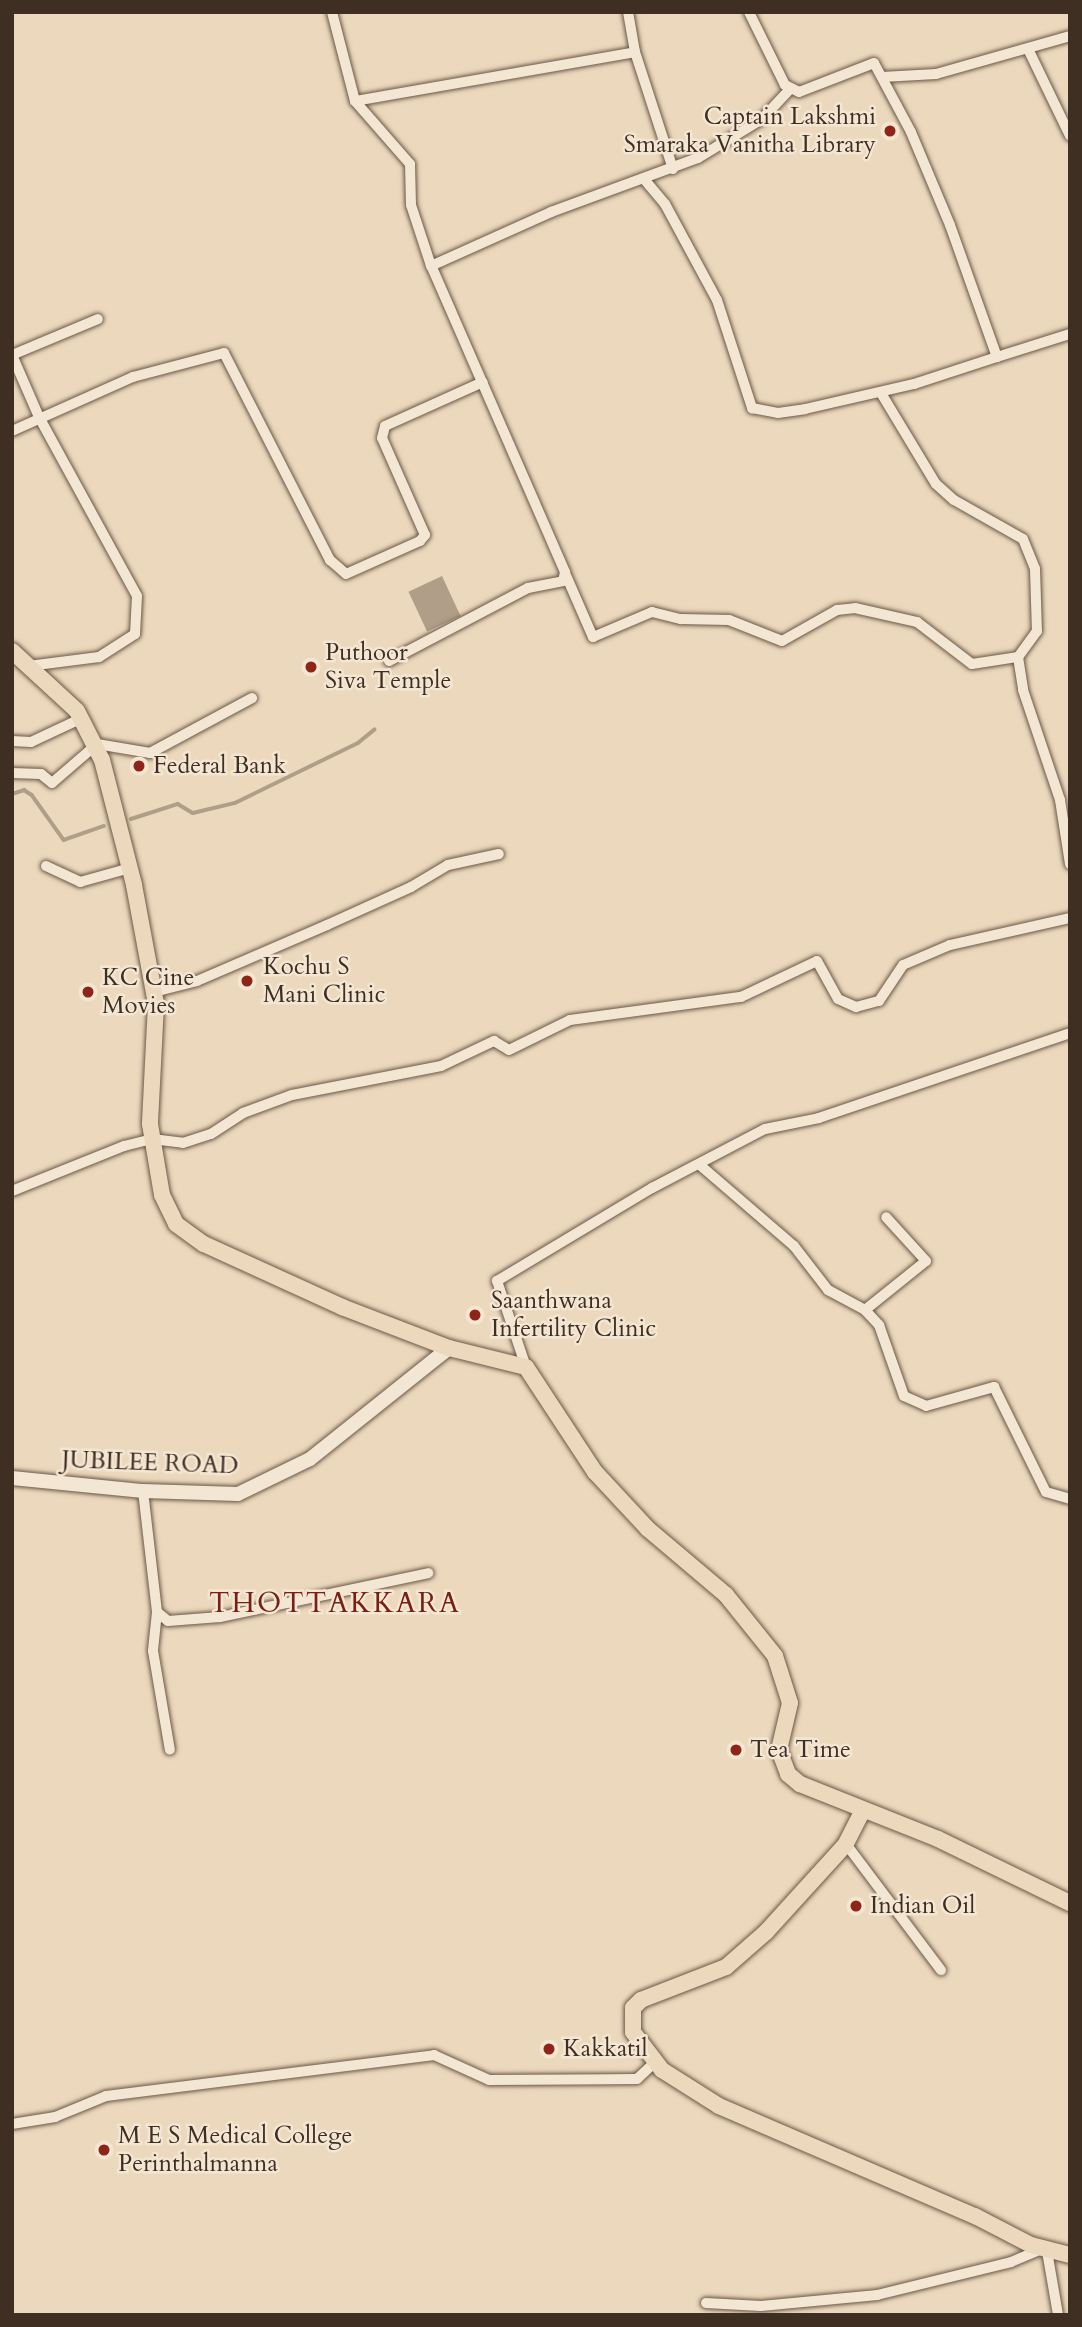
<!DOCTYPE html>
<html>
<head>
<meta charset="utf-8">
<style>
  body { margin:0 }
  #map { position:relative; width:1082px; height:2327px; overflow:hidden; background:#ecd8bc; font-family:Cardo,serif }
  div>[style] { position:absolute }
  .water>* { inset:0; background:#b19e88; transform-origin:0 0 }
  .stream>* { height:3.5px; margin:-1.75px; padding:0 1.75px; transform-origin:1.75px; border-radius:1.75px; background:#b19e88 }
  .roads { filter:drop-shadow(0 0 2px #6a5848) drop-shadow(0 0 2px #6a5848) }
  .street>* { height:10px; margin:-5px; padding:0 5px; transform-origin:5px; border-radius:5px; background:#f3e6d3 }
  .secondary>* { height:14px; margin:-7px; padding:0 7px; transform-origin:7px; border-radius:7px; background:#f3e6d3 }
  .primary>* { height:16px; margin:-8px; padding:0 8px; transform-origin:8px; border-radius:8px; background:#ecd8bc }
  .dots>* { width:19px; height:19px; translate:-50% -50%; box-sizing:border-box; border:4px solid #f3e6d3; border-radius:50% }
  span { translate:-50% -50%; white-space:nowrap; text-align:center; line-height:1.15; -webkit-text-stroke:5px #f3e6d3; paint-order:stroke }
  .poi-label { font-size:24px; color:#3f2e22 }
  .right { translate:-100% -50%; text-align:right }
  .left { translate:0 -50%; text-align:left }
  .street-label { font-size:24px; color:#3f2e22 }
  .quarter-label { font-size:28px; color:#7a1f14; letter-spacing:2px }
  .frame { position:absolute; inset:0; border:14px solid #3f2e22; pointer-events:none }
</style>
</head>
<body>
<div id="map">
  <div class="water">
    <i style="left:442px;top:576px;width:44px;height:37px;rotate:65deg"></i>
  </div>
  <div class="stream">
    <i style="left:12px;top:794px;width:13px;rotate:-18deg"></i>
    <i style="left:24px;top:790px;width:9px;rotate:32deg"></i>
    <i style="left:32px;top:795px;width:55px;rotate:54.6deg"></i>
    <i style="left:64px;top:840px;width:42px;rotate:-19.3deg"></i>
    <i style="left:131px;top:819px;width:49px;rotate:-17.7deg"></i>
    <i style="left:178px;top:804px;width:17px;rotate:31deg"></i>
    <i style="left:193px;top:813px;width:43px;rotate:-13.4deg"></i>
    <i style="left:235px;top:803px;width:137px;rotate:-26deg"></i>
    <i style="left:358px;top:743px;width:21px;rotate:-39deg"></i>
  </div>
  <div class="roads">
    <div class="street">
      <i style="left:332px;top:12px;width:92px;rotate:75.5deg"></i>
      <i style="left:355px;top:101px;width:284px;rotate:-9.9deg"></i>
      <i style="left:635px;top:52px;width:41px;rotate:-99.9deg"></i>
      <i style="left:1029px;top:51px;width:94px;rotate:64.2deg"></i>
      <i style="left:635px;top:52px;width:123px;rotate:72deg"></i>
      <i style="left:882px;top:77px;width:54px;rotate:-3.2deg"></i>
      <i style="left:936px;top:74px;width:139px;rotate:-15.8deg"></i>
      <i style="left:355px;top:101px;width:84px;rotate:48.9deg"></i>
      <i style="left:410px;top:164px;width:41px;rotate:88.6deg"></i>
      <i style="left:411px;top:205px;width:64px;rotate:71.8deg"></i>
      <i style="left:431px;top:266px;width:132px;rotate:-24.2deg"></i>
      <i style="left:551px;top:212px;width:157px;rotate:-20.2deg"></i>
      <i style="left:698px;top:158px;width:75px;rotate:-31.4deg"></i>
      <i style="left:762px;top:119px;width:42px;rotate:-46.9deg"></i>
      <i style="left:644px;top:179px;width:33px;rotate:50deg"></i>
      <i style="left:665px;top:204px;width:109px;rotate:61.6deg"></i>
      <i style="left:717px;top:300px;width:114px;rotate:72deg"></i>
      <i style="left:752px;top:408px;width:26px;rotate:11deg"></i>
      <i style="left:778px;top:413px;width:27px;rotate:-8deg"></i>
      <i style="left:805px;top:409px;width:112px;rotate:-12.9deg"></i>
      <i style="left:914px;top:384px;width:87px;rotate:-18deg"></i>
      <i style="left:997px;top:357px;width:140px;rotate:-109.6deg"></i>
      <i style="left:950px;top:225px;width:101px;rotate:-112.8deg"></i>
      <i style="left:911px;top:132px;width:78px;rotate:-118.2deg"></i>
      <i style="left:874px;top:63px;width:80px;rotate:158.9deg"></i>
      <i style="left:799px;top:92px;width:16px;rotate:-153deg"></i>
      <i style="left:785px;top:85px;width:81px;rotate:-116.3deg"></i>
      <i style="left:12px;top:355px;width:68px;rotate:66.5deg"></i>
      <i style="left:39px;top:417px;width:204px;rotate:61.3deg"></i>
      <i style="left:137px;top:596px;width:38px;rotate:93deg"></i>
      <i style="left:135px;top:634px;width:43px;rotate:147.4deg"></i>
      <i style="left:99px;top:657px;width:71px;rotate:172.7deg"></i>
      <i style="left:12px;top:355px;width:93px;rotate:-22.7deg"></i>
      <i style="left:997px;top:357px;width:77px;rotate:-17.5deg"></i>
      <i style="left:881px;top:393px;width:106px;rotate:58.9deg"></i>
      <i style="left:936px;top:484px;width:24px;rotate:42deg"></i>
      <i style="left:954px;top:500px;width:79px;rotate:29.5deg"></i>
      <i style="left:1023px;top:539px;width:32px;rotate:68deg"></i>
      <i style="left:1035px;top:569px;width:62px;rotate:88.2deg"></i>
      <i style="left:1037px;top:631px;width:32px;rotate:126deg"></i>
      <i style="left:1018px;top:657px;width:33px;rotate:81deg"></i>
      <i style="left:1023px;top:690px;width:116px;rotate:71.4deg"></i>
      <i style="left:1060px;top:800px;width:65px;rotate:81.1deg"></i>
      <i style="left:12px;top:431px;width:133px;rotate:-24.1deg"></i>
      <i style="left:133px;top:377px;width:94px;rotate:-14.8deg"></i>
      <i style="left:224px;top:353px;width:233px;rotate:62.9deg"></i>
      <i style="left:330px;top:560px;width:21px;rotate:41deg"></i>
      <i style="left:346px;top:574px;width:81px;rotate:-24deg"></i>
      <i style="left:420px;top:541px;width:8px;rotate:-50deg"></i>
      <i style="left:425px;top:535px;width:106px;rotate:-113.9deg"></i>
      <i style="left:382px;top:438px;width:12px;rotate:-76deg"></i>
      <i style="left:385px;top:426px;width:107px;rotate:-24.2deg"></i>
      <i style="left:565px;top:573px;width:70px;rotate:66.4deg"></i>
      <i style="left:593px;top:637px;width:64px;rotate:-23deg"></i>
      <i style="left:652px;top:612px;width:30px;rotate:14deg"></i>
      <i style="left:681px;top:619px;width:48px;rotate:1.2deg"></i>
      <i style="left:729px;top:620px;width:57px;rotate:21.6deg"></i>
      <i style="left:782px;top:641px;width:63px;rotate:-29.4deg"></i>
      <i style="left:837px;top:610px;width:18px;rotate:-6deg"></i>
      <i style="left:855px;top:608px;width:64px;rotate:12.7deg"></i>
      <i style="left:917px;top:622px;width:69px;rotate:37.4deg"></i>
      <i style="left:972px;top:664px;width:47px;rotate:-8.7deg"></i>
      <i style="left:389px;top:661px;width:157px;rotate:-27.7deg"></i>
      <i style="left:528px;top:588px;width:36px;rotate:-11deg"></i>
      <i style="left:563px;top:581px;width:9px;rotate:-77deg"></i>
      <i style="left:565px;top:572px;width:334px;rotate:-113.6deg"></i>
      <i style="left:12px;top:741px;width:19px;rotate:3deg"></i>
      <i style="left:31px;top:742px;width:56px;rotate:-25.2deg"></i>
      <i style="left:12px;top:773px;width:29px;rotate:2deg"></i>
      <i style="left:41px;top:774px;width:14px;rotate:39deg"></i>
      <i style="left:52px;top:783px;width:60px;rotate:-40.9deg"></i>
      <i style="left:97px;top:744px;width:54px;rotate:9.6deg"></i>
      <i style="left:150px;top:753px;width:116px;rotate:-28.3deg"></i>
      <i style="left:46px;top:866px;width:38px;rotate:25deg"></i>
      <i style="left:80px;top:882px;width:52px;rotate:-15.6deg"></i>
      <i style="left:154px;top:992px;width:44px;rotate:-14.3deg"></i>
      <i style="left:197px;top:981px;width:142px;rotate:-23.3deg"></i>
      <i style="left:327px;top:925px;width:92px;rotate:-24.3deg"></i>
      <i style="left:411px;top:887px;width:43px;rotate:-30.7deg"></i>
      <i style="left:448px;top:865px;width:52px;rotate:-12.2deg"></i>
      <i style="left:701px;top:1166px;width:123px;rotate:40.7deg"></i>
      <i style="left:794px;top:1246px;width:56px;rotate:52.3deg"></i>
      <i style="left:828px;top:1290px;width:42px;rotate:28.4deg"></i>
      <i style="left:865px;top:1310px;width:78px;rotate:-38.8deg"></i>
      <i style="left:926px;top:1261px;width:59px;rotate:-132.3deg"></i>
      <i style="left:12px;top:1191px;width:121px;rotate:-21.9deg"></i>
      <i style="left:124px;top:1146px;width:29px;rotate:-14deg"></i>
      <i style="left:152px;top:1139px;width:31px;rotate:7deg"></i>
      <i style="left:183px;top:1143px;width:29px;rotate:-18deg"></i>
      <i style="left:211px;top:1134px;width:38px;rotate:-33deg"></i>
      <i style="left:243px;top:1113px;width:52px;rotate:-20.2deg"></i>
      <i style="left:292px;top:1095px;width:152px;rotate:-11deg"></i>
      <i style="left:441px;top:1066px;width:59px;rotate:-25.3deg"></i>
      <i style="left:494px;top:1041px;width:17px;rotate:31deg"></i>
      <i style="left:509px;top:1050px;width:68px;rotate:-26.2deg"></i>
      <i style="left:570px;top:1020px;width:173px;rotate:-7.7deg"></i>
      <i style="left:741px;top:997px;width:84px;rotate:-25.3deg"></i>
      <i style="left:817px;top:961px;width:43px;rotate:61.1deg"></i>
      <i style="left:838px;top:999px;width:20px;rotate:24deg"></i>
      <i style="left:856px;top:1007px;width:24px;rotate:-15deg"></i>
      <i style="left:879px;top:1001px;width:43px;rotate:-56.3deg"></i>
      <i style="left:903px;top:965px;width:51px;rotate:-23.1deg"></i>
      <i style="left:950px;top:945px;width:123px;rotate:-12.7deg"></i>
      <i style="left:865px;top:1310px;width:21px;rotate:47deg"></i>
      <i style="left:879px;top:1325px;width:75px;rotate:70.6deg"></i>
      <i style="left:904px;top:1396px;width:24px;rotate:24deg"></i>
      <i style="left:926px;top:1406px;width:71px;rotate:-15.6deg"></i>
      <i style="left:994px;top:1387px;width:117px;rotate:63.7deg"></i>
      <i style="left:1046px;top:1492px;width:25px;rotate:16deg"></i>
      <i style="left:526px;top:1367px;width:91px;rotate:-108.6deg"></i>
      <i style="left:497px;top:1281px;width:181px;rotate:-31deg"></i>
      <i style="left:652px;top:1188px;width:127px;rotate:-27.6deg"></i>
      <i style="left:765px;top:1129px;width:55px;rotate:-11.5deg"></i>
      <i style="left:819px;top:1118px;width:265px;rotate:-18.7deg"></i>
      <i style="left:143px;top:1491px;width:122px;rotate:83.4deg"></i>
      <i style="left:157px;top:1612px;width:14px;rotate:39deg"></i>
      <i style="left:168px;top:1621px;width:52px;rotate:-4.4deg"></i>
      <i style="left:220px;top:1617px;width:213px;rotate:-11.9deg"></i>
      <i style="left:157px;top:1612px;width:39px;rotate:96deg"></i>
      <i style="left:153px;top:1651px;width:100px;rotate:80.3deg"></i>
      <i style="left:846px;top:1844px;width:158px;rotate:53deg"></i>
      <i style="left:12px;top:2124px;width:44px;rotate:-9.2deg"></i>
      <i style="left:55px;top:2117px;width:55px;rotate:-22.4deg"></i>
      <i style="left:106px;top:2096px;width:331px;rotate:-7.1deg"></i>
      <i style="left:434px;top:2055px;width:60px;rotate:24.4deg"></i>
      <i style="left:489px;top:2080px;width:148px;rotate:-0.4deg"></i>
      <i style="left:637px;top:2079px;width:25px;rotate:-43deg"></i>
      <i style="left:1047px;top:2251px;width:65px;rotate:80.2deg"></i>
      <i style="left:706px;top:2303px;width:55px;rotate:3.1deg"></i>
      <i style="left:761px;top:2306px;width:117px;rotate:-5.4deg"></i>
      <i style="left:877px;top:2295px;width:138px;rotate:-13.8deg"></i>
      <i style="left:1011px;top:2262px;width:33px;rotate:-23deg"></i>
    </div>
    <div class="secondary">
      <i style="left:12px;top:1478px;width:132px;rotate:5.7deg"></i>
      <i style="left:143px;top:1491px;width:95px;rotate:1.8deg"></i>
      <i style="left:238px;top:1494px;width:80px;rotate:-25.9deg"></i>
      <i style="left:310px;top:1459px;width:178px;rotate:-38.6deg"></i>
    </div>
    <div class="primary">
      <i style="left:12px;top:651px;width:88px;rotate:42.7deg"></i>
      <i style="left:77px;top:711px;width:55px;rotate:63deg"></i>
      <i style="left:102px;top:760px;width:129px;rotate:75.6deg"></i>
      <i style="left:134px;top:885px;width:121px;rotate:79.5deg"></i>
      <i style="left:156px;top:1004px;width:120px;rotate:92.9deg"></i>
      <i style="left:150px;top:1124px;width:72px;rotate:80.4deg"></i>
      <i style="left:162px;top:1195px;width:32px;rotate:64deg"></i>
      <i style="left:176px;top:1224px;width:34px;rotate:36deg"></i>
      <i style="left:204px;top:1244px;width:152px;rotate:24.5deg"></i>
      <i style="left:342px;top:1307px;width:115px;rotate:21deg"></i>
      <i style="left:449px;top:1348px;width:79px;rotate:13.9deg"></i>
      <i style="left:526px;top:1367px;width:126px;rotate:56.7deg"></i>
      <i style="left:595px;top:1472px;width:78px;rotate:47.1deg"></i>
      <i style="left:648px;top:1529px;width:102px;rotate:40.2deg"></i>
      <i style="left:726px;top:1595px;width:78px;rotate:51.2deg"></i>
      <i style="left:775px;top:1656px;width:49px;rotate:72.3deg"></i>
      <i style="left:790px;top:1703px;width:48px;rotate:103.2deg"></i>
      <i style="left:779px;top:1750px;width:26px;rotate:69deg"></i>
      <i style="left:788px;top:1774px;width:16px;rotate:40deg"></i>
      <i style="left:800px;top:1784px;width:149px;rotate:21.7deg"></i>
      <i style="left:938px;top:1839px;width:147px;rotate:25.9deg"></i>
      <i style="left:863px;top:1810px;width:38px;rotate:117deg"></i>
      <i style="left:846px;top:1844px;width:119px;rotate:132.3deg"></i>
      <i style="left:766px;top:1932px;width:53px;rotate:138.8deg"></i>
      <i style="left:726px;top:1967px;width:91px;rotate:158.8deg"></i>
      <i style="left:641px;top:2000px;width:11px;rotate:135deg"></i>
      <i style="left:633px;top:2008px;width:24px;rotate:90deg"></i>
      <i style="left:633px;top:2032px;width:48px;rotate:52.7deg"></i>
      <i style="left:662px;top:2070px;width:67px;rotate:32.3deg"></i>
      <i style="left:719px;top:2106px;width:279px;rotate:23.3deg"></i>
      <i style="left:975px;top:2216px;width:63px;rotate:27.4deg"></i>
      <i style="left:1031px;top:2245px;width:40px;rotate:14.4deg"></i>
    </div>
  </div>
  <div class="dots">
    <i style="left:890px;top:131px;background:#8f2418"></i>
    <i style="left:311px;top:667px;background:#8f2418"></i>
    <i style="left:139px;top:766px;background:#8f2418"></i>
    <i style="left:247px;top:981px;background:#8f2418"></i>
    <i style="left:88px;top:992px;background:#8f2418"></i>
    <i style="left:475px;top:1315px;background:#8f2418"></i>
    <i style="left:736px;top:1750px;background:#8f2418"></i>
    <i style="left:856px;top:1906px;background:#8f2418"></i>
    <i style="left:549px;top:2049px;background:#8f2418"></i>
    <i style="left:104px;top:2150px;background:#8f2418"></i>
  </div>
  <div class="poi-label">
    <span class="right" style="left:876px;top:131px">Captain Lakshmi<br>Smaraka Vanitha Library</span>
    <span class="left" style="left:325px;top:667px">Puthoor<br>Siva Temple</span>
    <span class="left" style="left:153px;top:766px">Federal Bank</span>
    <span class="left" style="left:263px;top:981px">Kochu S<br>Mani Clinic</span>
    <span class="left" style="left:102px;top:992px">KC Cine<br>Movies</span>
    <span class="left" style="left:491px;top:1315px">Saanthwana<br>Infertility Clinic</span>
    <span class="left" style="left:750px;top:1750px">Tea Time</span>
    <span class="left" style="left:870px;top:1906px">Indian Oil</span>
    <span class="left" style="left:563px;top:2049px">Kakkatil</span>
    <span class="left" style="left:118px;top:2150px">M E S Medical College<br>Perinthalmanna</span>
  </div>
  <div class="street-label">
    <span style="left:150px;top:1463px;rotate:2deg">JUBILEE ROAD</span>
  </div>
  <div class="quarter-label">
    <span style="left:335px;top:1603px">THOTTAKKARA</span>
  </div>
  <div class="frame"></div>
</div>
</body>
</html>
